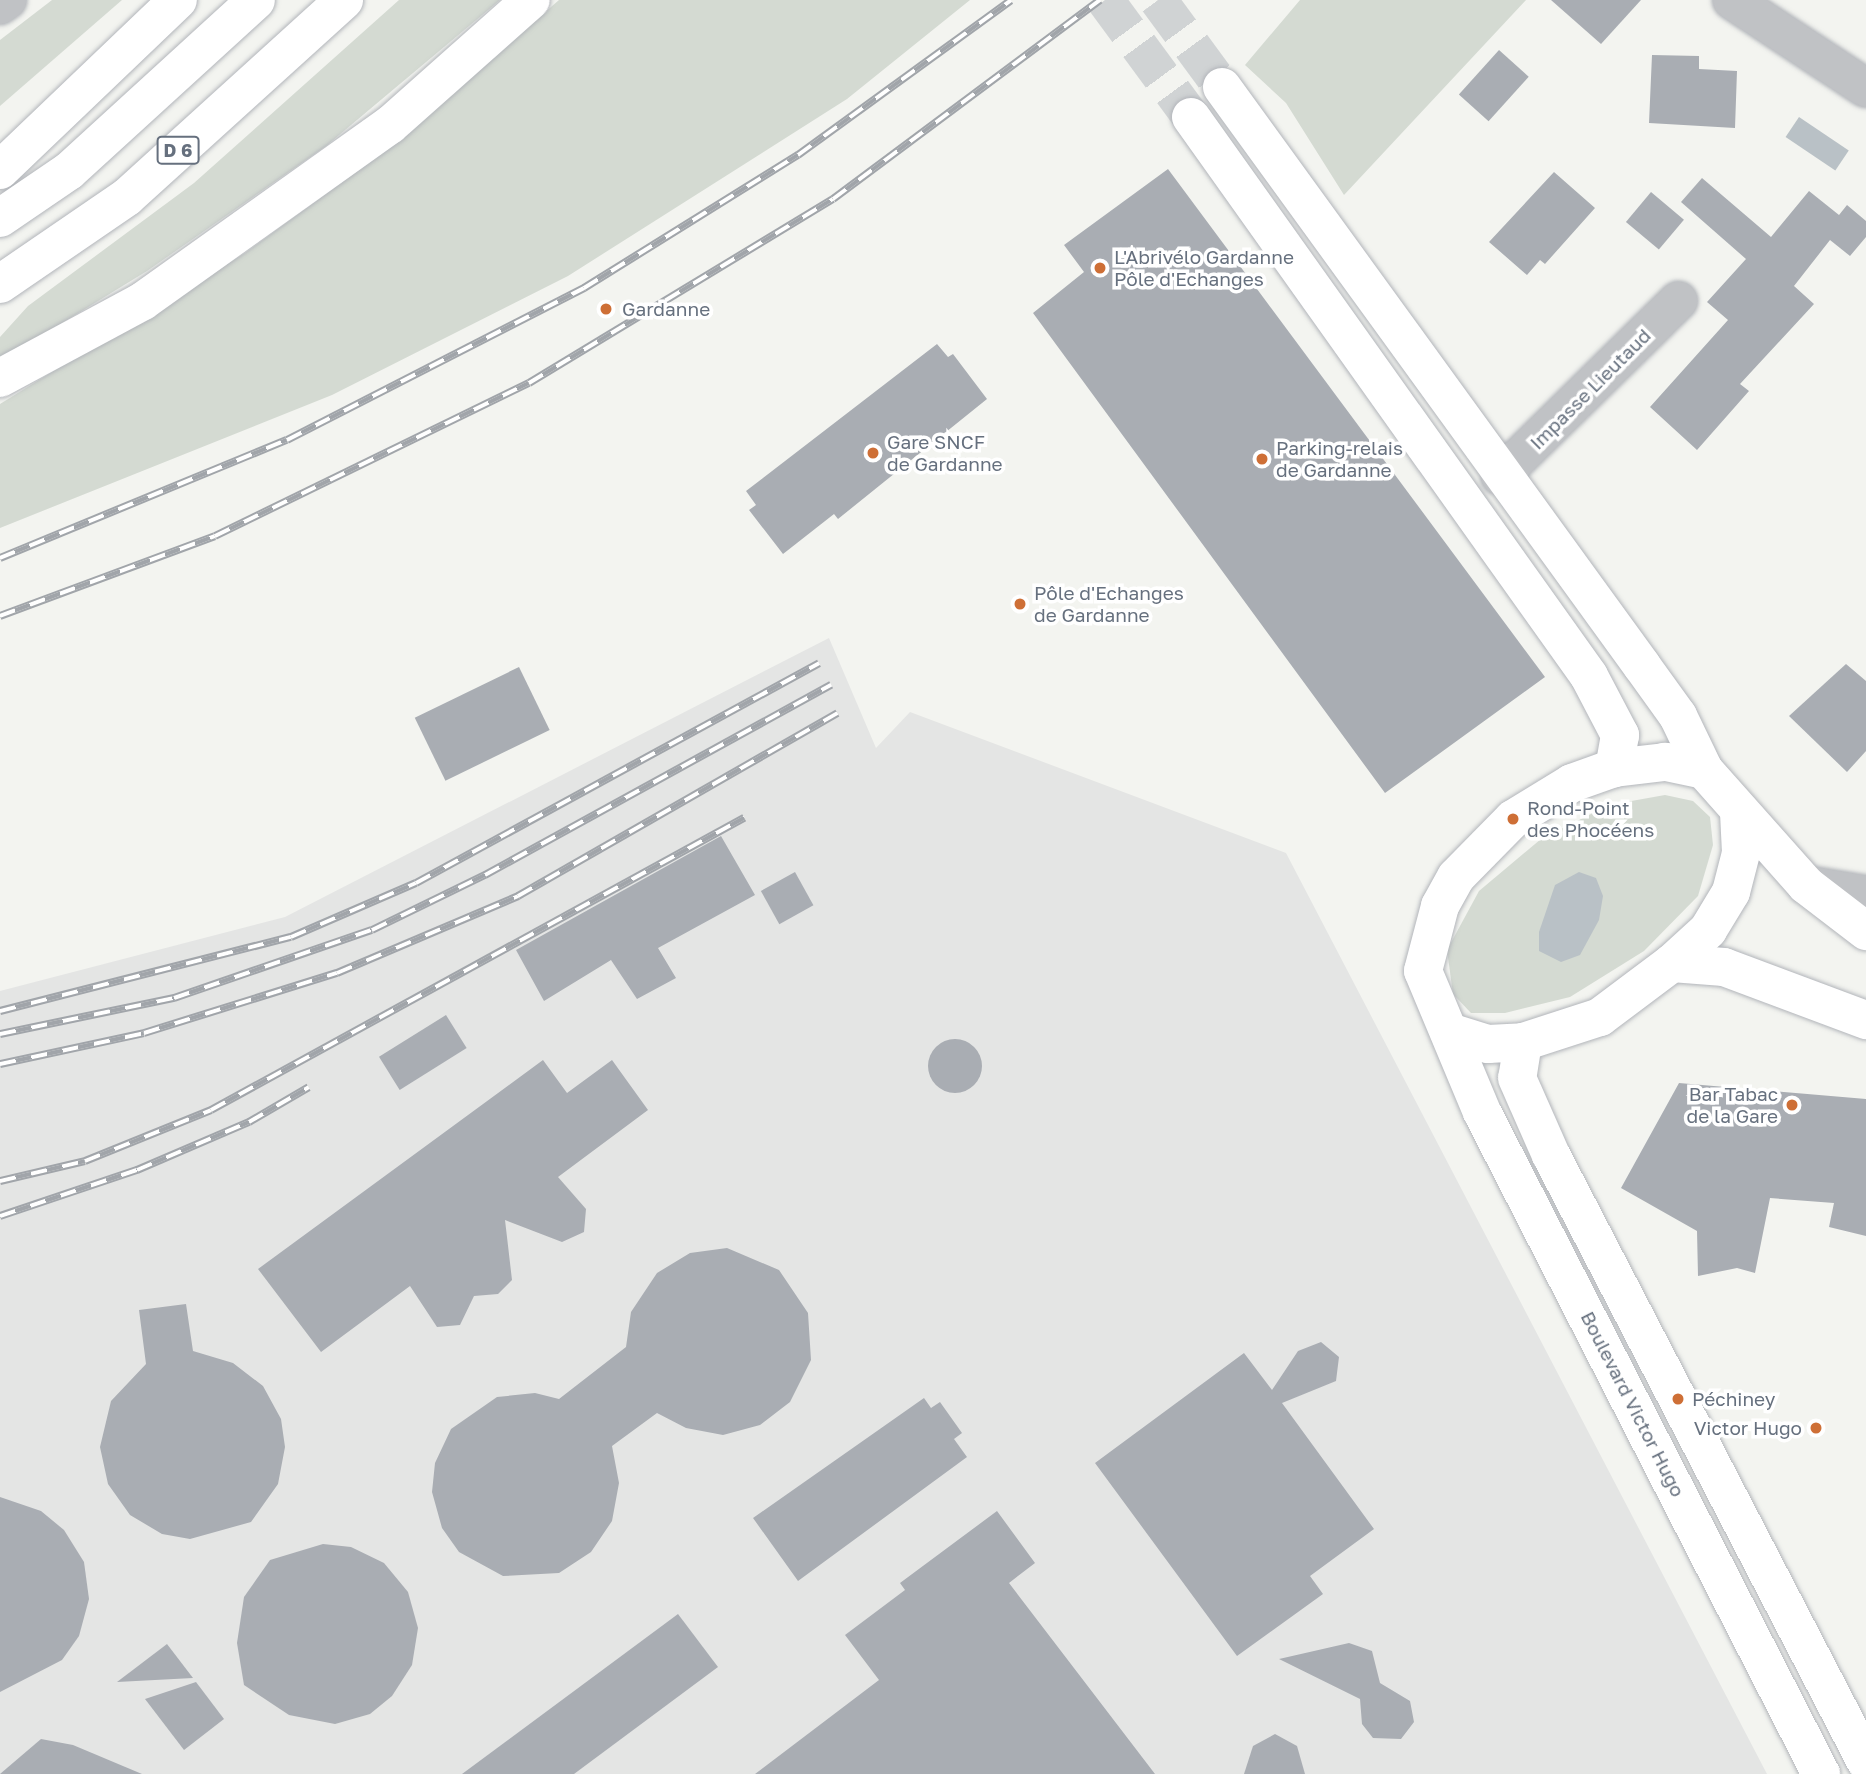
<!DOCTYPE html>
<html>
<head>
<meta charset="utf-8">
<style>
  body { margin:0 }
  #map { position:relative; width:1866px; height:1774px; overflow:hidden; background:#f3f4f0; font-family:"Golos Text",sans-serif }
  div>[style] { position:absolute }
  .built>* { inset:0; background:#e4e5e4 }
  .green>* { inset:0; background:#d4dad2 }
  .water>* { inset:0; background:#b9c1c6; transform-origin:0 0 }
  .building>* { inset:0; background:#a9adb3; transform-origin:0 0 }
  .round { border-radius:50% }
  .secondary-tunnel>* { height:38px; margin-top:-19px; transform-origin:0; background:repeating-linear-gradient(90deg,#d0d3d4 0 38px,transparent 0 57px) }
  .roads { filter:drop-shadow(0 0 2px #b2b5ba) drop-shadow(0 0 2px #b2b5ba) }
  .minor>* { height:38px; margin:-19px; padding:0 19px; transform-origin:19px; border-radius:19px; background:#c0c2c5 }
  .tertiary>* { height:38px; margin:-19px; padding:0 19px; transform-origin:19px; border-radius:19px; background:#c0c2c5 }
  .secondary>* { height:38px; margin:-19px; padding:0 19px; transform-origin:19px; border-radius:19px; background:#fff }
  .trunk>* { height:38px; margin:-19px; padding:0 19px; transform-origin:19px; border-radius:19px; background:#fff }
  .rail>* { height:8px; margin-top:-4px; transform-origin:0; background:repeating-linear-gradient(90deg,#fff 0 16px,#a1a5aa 0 32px); box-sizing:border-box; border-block:2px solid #a1a5aa }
  .dots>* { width:19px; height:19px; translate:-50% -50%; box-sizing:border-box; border:4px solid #fff; border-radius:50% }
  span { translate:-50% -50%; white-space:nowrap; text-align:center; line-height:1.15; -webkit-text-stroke:7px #fff; paint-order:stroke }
  .shield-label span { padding:2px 5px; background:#fff; border:2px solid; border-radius:5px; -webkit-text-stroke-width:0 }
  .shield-label { font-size:18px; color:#66707e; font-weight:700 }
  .poi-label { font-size:19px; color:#66707e }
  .left { translate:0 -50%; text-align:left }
  .right { translate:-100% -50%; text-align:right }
  .street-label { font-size:19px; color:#66707e }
</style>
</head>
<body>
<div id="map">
  <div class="built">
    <i style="clip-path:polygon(829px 638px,876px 748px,910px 712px,1286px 853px,1767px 1774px,0 1774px,0 991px,285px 917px)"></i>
  </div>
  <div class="green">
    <i style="clip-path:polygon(52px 0,122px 0,0 106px,0 40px)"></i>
    <i style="clip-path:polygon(399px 0,500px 0,326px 146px,147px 271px,0 361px,0 337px,28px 306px,194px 183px)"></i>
    <i style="clip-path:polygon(559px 0,970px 0,847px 99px,568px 276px,332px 395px,0 528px,0 404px,245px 253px,397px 142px)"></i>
    <i style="clip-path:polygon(1300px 0,1526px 0,1344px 195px,1286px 103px,1245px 65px)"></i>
    <i style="clip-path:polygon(1665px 795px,1693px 801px,1710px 817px,1713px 845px,1698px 896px,1644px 951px,1570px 997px,1505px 1013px,1471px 1013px,1453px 994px,1447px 950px,1479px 891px,1541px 839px,1609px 805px)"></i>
  </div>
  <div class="water">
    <i style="left:1799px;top:117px;width:60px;height:24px;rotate:34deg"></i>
    <i style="clip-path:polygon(1579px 872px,1596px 878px,1603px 896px,1599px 920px,1580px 955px,1561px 962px,1539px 951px,1539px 932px,1555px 885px)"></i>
  </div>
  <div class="building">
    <i style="clip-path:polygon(1551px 0,1641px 0,1601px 44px)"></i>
    <i style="left:1499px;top:50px;width:40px;height:60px;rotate:42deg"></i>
    <i style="clip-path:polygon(1652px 55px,1699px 56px,1699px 69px,1737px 71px,1735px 128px,1649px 123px)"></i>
    <i style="clip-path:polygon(1168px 169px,1545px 677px,1385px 793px,1033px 313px,1084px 272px,1064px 245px)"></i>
    <i style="clip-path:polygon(1554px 172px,1595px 208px,1545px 264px,1540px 260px,1527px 275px,1489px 242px)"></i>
    <i style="clip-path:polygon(1702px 178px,1771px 237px,1809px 191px,1839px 215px,1847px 205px,1866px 221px,1866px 237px,1850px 256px,1830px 240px,1794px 286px,1814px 304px,1740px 384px,1749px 391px,1697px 450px,1650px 407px,1728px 320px,1707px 302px,1746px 259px,1681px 202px)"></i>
    <i style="left:1651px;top:192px;width:43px;height:39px;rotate:40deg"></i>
    <i style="clip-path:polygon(937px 344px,948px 357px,953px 354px,987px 399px,838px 519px,834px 514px,783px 554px,749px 510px,756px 505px,746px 491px)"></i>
    <i style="clip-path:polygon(1846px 664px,1866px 681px,1866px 751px,1847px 772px,1789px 716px)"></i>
    <i style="left:519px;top:667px;width:70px;height:116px;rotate:64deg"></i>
    <i style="clip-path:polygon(721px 836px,755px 895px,658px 948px,676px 978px,637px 999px,611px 960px,544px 1001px,516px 950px)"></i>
    <i style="left:795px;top:872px;width:38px;height:39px;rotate:61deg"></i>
    <i style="left:446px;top:1015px;width:39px;height:79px;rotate:58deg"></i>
    <i class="round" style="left:928px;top:1039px;width:54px;height:54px"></i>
    <i style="clip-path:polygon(543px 1060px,567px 1093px,612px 1060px,648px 1110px,558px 1177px,586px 1209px,584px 1232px,562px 1242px,505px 1220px,512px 1280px,498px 1294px,474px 1296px,460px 1325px,437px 1327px,410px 1286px,321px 1352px,258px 1269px)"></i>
    <i style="clip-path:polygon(1679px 1083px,1866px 1099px,1866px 1236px,1829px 1227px,1834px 1203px,1770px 1198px,1755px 1273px,1737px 1268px,1698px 1276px,1697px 1231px,1621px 1188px)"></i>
    <i style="clip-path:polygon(727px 1248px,779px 1270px,808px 1313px,811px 1360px,790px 1402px,760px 1425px,723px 1435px,686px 1428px,657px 1413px,612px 1446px,619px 1483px,612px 1521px,591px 1552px,559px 1573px,503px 1576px,459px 1552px,442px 1528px,432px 1492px,435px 1463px,451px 1429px,497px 1397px,535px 1393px,559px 1399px,626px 1347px,631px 1312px,657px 1273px,690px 1253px)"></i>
    <i style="clip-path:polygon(186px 1304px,193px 1351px,233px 1363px,263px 1386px,281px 1419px,285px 1447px,278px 1484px,251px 1522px,190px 1539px,162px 1534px,130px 1515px,108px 1484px,100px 1447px,111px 1401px,146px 1364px,139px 1310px)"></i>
    <i style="clip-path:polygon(1321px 1342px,1339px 1357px,1336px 1381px,1282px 1403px,1374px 1529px,1310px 1576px,1323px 1594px,1237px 1656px,1095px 1463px,1244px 1353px,1272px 1390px,1298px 1351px)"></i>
    <i style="clip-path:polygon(924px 1398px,931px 1408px,940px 1402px,962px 1433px,954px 1439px,967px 1457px,798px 1581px,753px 1518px)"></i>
    <i style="clip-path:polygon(0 1497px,41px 1511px,64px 1530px,84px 1562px,89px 1599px,79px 1636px,62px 1660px,0 1692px)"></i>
    <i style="clip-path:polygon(997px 1511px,1035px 1563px,1009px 1583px,1155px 1774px,755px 1774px,879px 1680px,845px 1635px,905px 1590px,900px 1583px)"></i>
    <i style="clip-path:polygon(323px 1544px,351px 1547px,384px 1563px,408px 1592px,418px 1628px,412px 1665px,392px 1696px,370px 1714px,335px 1724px,289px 1715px,244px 1685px,237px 1643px,244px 1597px,270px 1560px)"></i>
    <i style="clip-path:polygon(678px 1614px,718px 1667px,574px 1774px,462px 1774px)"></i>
    <i style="clip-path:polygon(1349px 1643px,1372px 1651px,1380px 1683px,1410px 1701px,1414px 1722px,1401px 1739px,1373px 1738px,1362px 1724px,1360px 1699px,1279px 1659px)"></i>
    <i style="clip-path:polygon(167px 1644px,193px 1678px,117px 1682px)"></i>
    <i style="clip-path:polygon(196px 1682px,224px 1719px,184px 1750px,145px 1699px)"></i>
    <i style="clip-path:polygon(1275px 1734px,1297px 1746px,1305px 1774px,1244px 1774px,1253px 1746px)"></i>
    <i style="clip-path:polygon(41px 1739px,73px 1745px,142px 1774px,0 1774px)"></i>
  </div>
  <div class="secondary-tunnel">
    <i style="left:1105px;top:0;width:145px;rotate:53.7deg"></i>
    <i style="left:1158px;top:0;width:108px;rotate:53.7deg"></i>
  </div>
  <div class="roads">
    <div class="minor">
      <i style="left:1732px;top:0;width:160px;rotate:33.3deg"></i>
      <i style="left:1500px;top:476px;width:250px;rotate:-44.5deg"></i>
      <i style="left:1806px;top:885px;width:61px;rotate:9.5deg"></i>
    </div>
    <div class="tertiary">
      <i style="left:0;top:5px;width:9px;rotate:-36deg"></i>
    </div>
    <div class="secondary">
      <i style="left:1222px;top:87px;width:715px;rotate:54.04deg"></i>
      <i style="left:1642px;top:666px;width:62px;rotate:54.2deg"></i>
      <i style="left:1678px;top:716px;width:60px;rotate:64.3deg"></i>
      <i style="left:1704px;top:770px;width:154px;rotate:48.4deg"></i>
      <i style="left:1806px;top:885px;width:76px;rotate:37.5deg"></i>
      <i style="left:1191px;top:117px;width:686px;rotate:54.55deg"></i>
      <i style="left:1589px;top:676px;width:67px;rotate:62.3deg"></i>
      <i style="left:1620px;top:735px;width:34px;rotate:100deg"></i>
      <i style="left:1704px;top:770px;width:40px;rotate:-168deg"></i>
      <i style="left:1665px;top:762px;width:51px;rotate:173.3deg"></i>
      <i style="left:1614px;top:768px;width:45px;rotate:160.3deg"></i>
      <i style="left:1572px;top:783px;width:69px;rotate:148.6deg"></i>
      <i style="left:1513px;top:819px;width:81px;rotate:134.5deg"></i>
      <i style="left:1456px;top:877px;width:33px;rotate:119deg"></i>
      <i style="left:1440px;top:906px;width:67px;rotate:104.7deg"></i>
      <i style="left:1423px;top:971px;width:153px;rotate:67.3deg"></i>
      <i style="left:1482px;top:1112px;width:744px;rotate:62.88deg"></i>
      <i style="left:1672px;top:963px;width:52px;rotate:4.4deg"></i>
      <i style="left:1724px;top:967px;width:152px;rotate:20.5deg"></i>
      <i style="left:1449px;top:1032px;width:41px;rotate:17.1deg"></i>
      <i style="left:1488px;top:1044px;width:35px;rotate:-3deg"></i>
      <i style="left:1523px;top:1042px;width:81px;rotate:-18deg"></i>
      <i style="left:1600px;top:1017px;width:90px;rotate:-36.9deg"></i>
      <i style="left:1672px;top:963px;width:49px;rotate:-42.5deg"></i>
      <i style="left:1708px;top:930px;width:44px;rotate:-58.8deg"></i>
      <i style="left:1731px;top:892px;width:40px;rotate:-75.6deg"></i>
      <i style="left:1741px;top:853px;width:41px;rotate:-92.8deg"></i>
      <i style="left:1523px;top:1042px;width:36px;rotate:99deg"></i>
      <i style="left:1517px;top:1078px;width:84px;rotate:66.2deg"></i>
      <i style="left:1551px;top:1155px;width:684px;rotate:62.57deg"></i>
    </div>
    <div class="trunk">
      <i style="left:0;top:170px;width:246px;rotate:-43.7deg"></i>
      <i style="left:0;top:218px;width:83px;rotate:-34.3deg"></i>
      <i style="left:69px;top:171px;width:253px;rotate:-42.4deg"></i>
      <i style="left:0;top:284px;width:154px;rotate:-34.4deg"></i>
      <i style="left:127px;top:197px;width:293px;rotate:-42.2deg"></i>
      <i style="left:0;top:378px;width:162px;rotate:-28.3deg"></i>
      <i style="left:143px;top:301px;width:303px;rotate:-35.5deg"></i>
      <i style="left:390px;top:125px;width:188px;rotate:-41.6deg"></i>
    </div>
  </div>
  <div class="rail">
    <i style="left:0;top:558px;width:310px;rotate:-22.4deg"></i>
    <i style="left:287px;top:440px;width:334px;rotate:-27.1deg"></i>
    <i style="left:584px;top:288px;width:252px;rotate:-31.9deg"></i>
    <i style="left:798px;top:155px;width:263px;rotate:-36deg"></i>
    <i style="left:0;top:616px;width:229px;rotate:-20.4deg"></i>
    <i style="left:215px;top:536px;width:349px;rotate:-26deg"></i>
    <i style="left:529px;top:383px;width:355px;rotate:-31.2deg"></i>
    <i style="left:833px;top:199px;width:333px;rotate:-36.7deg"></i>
    <i style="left:0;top:1011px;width:300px;rotate:-14.3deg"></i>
    <i style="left:291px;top:937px;width:136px;rotate:-23.4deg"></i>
    <i style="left:416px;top:883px;width:459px;rotate:-28.6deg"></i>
    <i style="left:0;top:1034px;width:178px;rotate:-11.7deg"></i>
    <i style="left:174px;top:998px;width:209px;rotate:-19deg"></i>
    <i style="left:372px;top:930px;width:126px;rotate:-26deg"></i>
    <i style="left:485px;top:875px;width:395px;rotate:-28.8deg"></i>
    <i style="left:0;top:1064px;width:147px;rotate:-12.1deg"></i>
    <i style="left:144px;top:1033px;width:202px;rotate:-17.3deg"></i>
    <i style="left:337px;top:973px;width:197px;rotate:-23deg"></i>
    <i style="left:518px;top:896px;width:368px;rotate:-29.8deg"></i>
    <i style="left:0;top:1181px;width:87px;rotate:-13.2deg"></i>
    <i style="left:85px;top:1161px;width:136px;rotate:-22deg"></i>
    <i style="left:211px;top:1110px;width:608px;rotate:-28.72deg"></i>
    <i style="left:0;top:1216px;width:145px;rotate:-18.6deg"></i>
    <i style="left:137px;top:1170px;width:122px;rotate:-23.2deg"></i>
    <i style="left:249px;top:1122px;width:69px;rotate:-30.3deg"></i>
  </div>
  <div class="dots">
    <i style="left:1100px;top:268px;background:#ce6f36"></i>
    <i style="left:606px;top:309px;background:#ce6f36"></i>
    <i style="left:873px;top:453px;background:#ce6f36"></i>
    <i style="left:1262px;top:459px;background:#ce6f36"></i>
    <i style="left:1020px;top:604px;background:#ce6f36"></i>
    <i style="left:1513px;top:819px;background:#ce6f36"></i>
    <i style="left:1792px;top:1105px;background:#ce6f36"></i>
    <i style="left:1678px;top:1399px;background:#ce6f36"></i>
    <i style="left:1816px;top:1428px;background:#ce6f36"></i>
  </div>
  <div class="shield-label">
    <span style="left:178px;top:150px">D 6</span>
  </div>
  <div class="poi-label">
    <span class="left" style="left:1114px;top:268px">L'Abrivélo Gardanne<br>Pôle d'Echanges</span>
    <span class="left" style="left:622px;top:309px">Gardanne</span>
    <span class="left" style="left:887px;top:453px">Gare SNCF<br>de Gardanne</span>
    <span class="left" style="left:1276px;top:459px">Parking-relais<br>de Gardanne</span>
    <span class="left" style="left:1034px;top:604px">Pôle d'Echanges<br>de Gardanne</span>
    <span class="left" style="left:1527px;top:819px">Rond-Point<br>des Phocéens</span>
    <span class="right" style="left:1778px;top:1105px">Bar Tabac<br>de la Gare</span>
    <span class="left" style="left:1692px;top:1399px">Péchiney</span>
    <span class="right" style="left:1802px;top:1428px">Victor Hugo</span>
  </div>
  <div class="street-label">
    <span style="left:1590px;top:389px;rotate:-45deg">Impasse Lieutaud</span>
    <span style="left:1633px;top:1404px;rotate:63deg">Boulevard Victor Hugo</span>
  </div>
</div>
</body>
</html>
